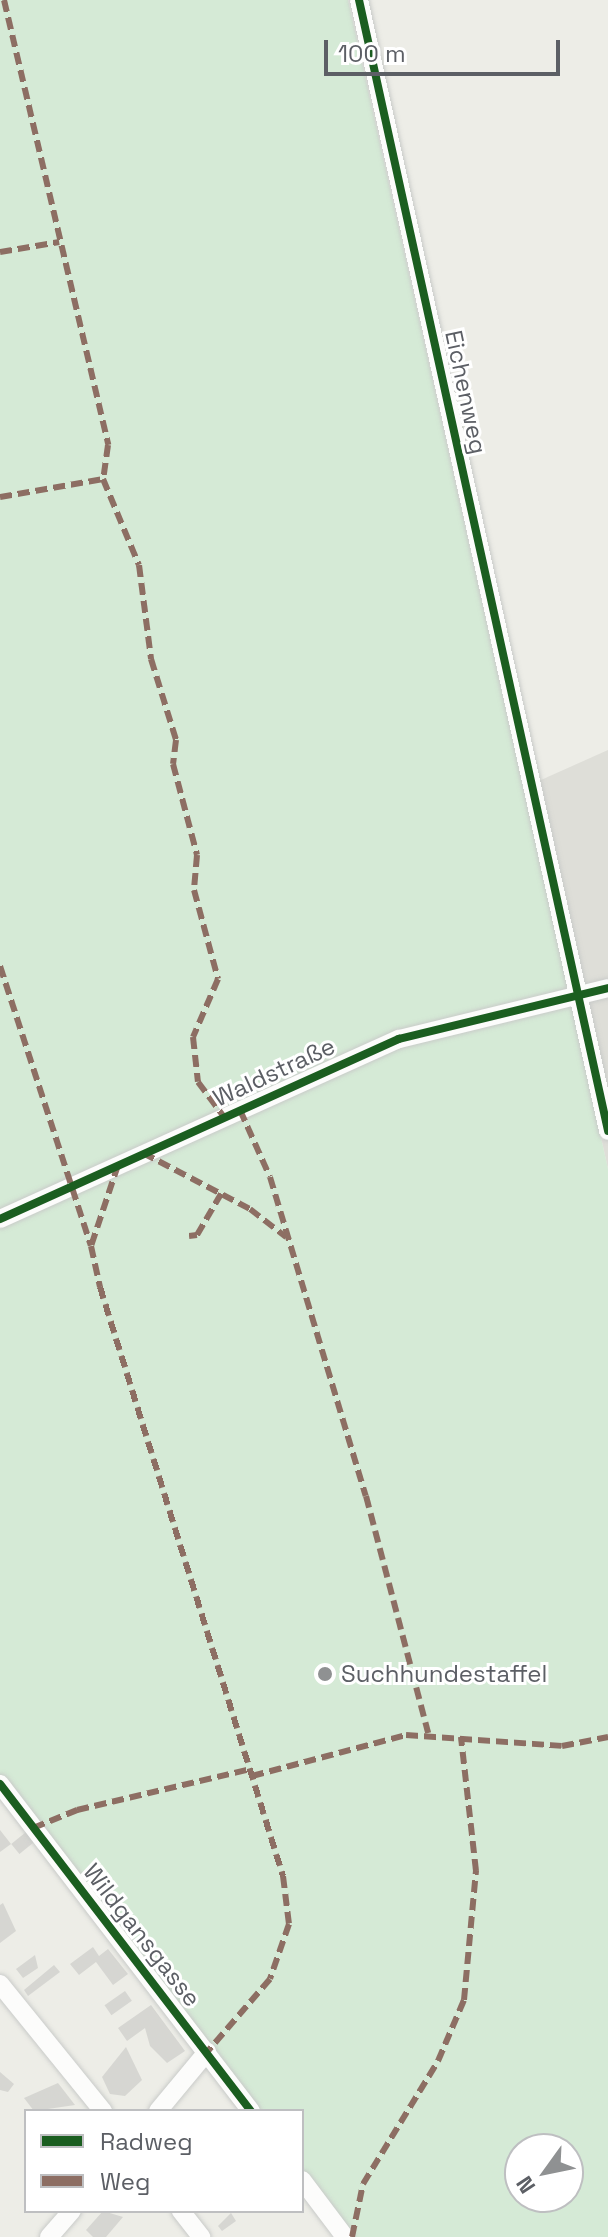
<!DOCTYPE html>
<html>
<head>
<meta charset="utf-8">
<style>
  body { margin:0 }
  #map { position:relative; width:608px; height:2237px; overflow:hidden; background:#edede7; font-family:"Space Grotesk",sans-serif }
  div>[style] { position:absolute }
  .industrial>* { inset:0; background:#deded8 }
  .green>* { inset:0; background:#d5ead6 }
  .building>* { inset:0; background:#d6d6d2; transform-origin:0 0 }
  .roads { filter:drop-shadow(0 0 2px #c9cbc9) drop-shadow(0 0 2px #c9cbc9) }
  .street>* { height:18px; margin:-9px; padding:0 9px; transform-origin:9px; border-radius:9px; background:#fcfcfb }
  .quiet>* { height:6px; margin-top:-3px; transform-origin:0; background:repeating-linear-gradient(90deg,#8d6e63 0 12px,transparent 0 18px) }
  .cycleway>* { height:8px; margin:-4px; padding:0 4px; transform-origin:4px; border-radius:4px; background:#1b5e20 }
  .dots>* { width:22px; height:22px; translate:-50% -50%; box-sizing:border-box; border:4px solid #fff; border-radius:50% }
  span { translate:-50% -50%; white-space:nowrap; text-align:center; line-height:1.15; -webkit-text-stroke:6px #fff; paint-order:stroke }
  .street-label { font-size:24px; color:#5c5f65 }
  .poi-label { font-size:24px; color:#5c5f65 }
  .left { translate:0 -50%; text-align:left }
  .legend { position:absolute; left:24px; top:2109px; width:280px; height:104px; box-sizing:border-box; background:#fff; border:2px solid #bebfc1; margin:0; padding:10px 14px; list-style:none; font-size:24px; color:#5c5f65 }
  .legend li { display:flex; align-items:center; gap:16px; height:40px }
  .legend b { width:40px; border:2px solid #bebfc1 }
  .north { position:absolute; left:504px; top:2133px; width:80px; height:80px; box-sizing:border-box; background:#fff; border:2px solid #bebfc1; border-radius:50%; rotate:237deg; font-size:22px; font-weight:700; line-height:32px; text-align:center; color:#5c5f65 }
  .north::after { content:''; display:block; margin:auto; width:28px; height:36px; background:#8f9192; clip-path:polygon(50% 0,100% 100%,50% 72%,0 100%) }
  .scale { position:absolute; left:324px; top:40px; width:236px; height:36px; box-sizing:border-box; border:4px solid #5c5f65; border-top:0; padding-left:10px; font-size:24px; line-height:28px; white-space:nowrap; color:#5c5f65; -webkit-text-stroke:6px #fff; paint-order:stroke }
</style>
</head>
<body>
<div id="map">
  <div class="industrial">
    <i style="clip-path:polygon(608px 750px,608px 1169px,523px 788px)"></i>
  </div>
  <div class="green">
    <i style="clip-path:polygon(evenodd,0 0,348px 0,608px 1169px,608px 2237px,338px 2237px,302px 2189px,302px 2111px,243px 2111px,0 1790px,0 0,520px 2149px,568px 2149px,568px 2197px,520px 2197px,520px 2149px)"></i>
  </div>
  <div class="building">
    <i style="clip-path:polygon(0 1830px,11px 1844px,0 1852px)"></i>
    <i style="left:26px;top:1832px;width:13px;height:19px;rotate:51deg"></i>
    <i style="clip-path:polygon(3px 1903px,16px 1931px,0 1943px,0 1905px)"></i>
    <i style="clip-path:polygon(93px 1947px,99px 1956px,108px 1949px,128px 1974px,113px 1985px,96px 1962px,79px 1975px,70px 1964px)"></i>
    <i style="clip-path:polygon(35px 1955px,38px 1968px,23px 1978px,16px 1969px)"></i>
    <i style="clip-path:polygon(54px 1965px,60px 1972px,28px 1996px,24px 1990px)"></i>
    <i style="left:125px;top:1991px;width:12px;height:25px;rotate:55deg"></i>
    <i style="clip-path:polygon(151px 2005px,185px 2051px,167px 2063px,150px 2046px,145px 2028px,127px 2041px,118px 2028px)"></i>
    <i style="clip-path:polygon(126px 2047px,142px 2080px,125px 2096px,110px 2094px,102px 2077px)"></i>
    <i style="clip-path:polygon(0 2072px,14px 2084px,8px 2092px,0 2090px)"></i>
    <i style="clip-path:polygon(58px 2083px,75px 2105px,34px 2111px,24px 2098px)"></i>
    <i style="clip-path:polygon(103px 2211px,123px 2217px,106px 2237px,93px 2237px,86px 2230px)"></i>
    <i style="clip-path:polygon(231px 2213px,236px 2221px,222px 2231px,218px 2226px)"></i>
  </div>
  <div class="roads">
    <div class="street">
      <i style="left:359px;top:0;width:1158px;rotate:77.58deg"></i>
      <i style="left:0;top:1219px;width:438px;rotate:-24.3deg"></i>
      <i style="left:399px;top:1039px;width:215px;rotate:-13.7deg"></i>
      <i style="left:0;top:1784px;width:412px;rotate:52.5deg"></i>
      <i style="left:0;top:1984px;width:164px;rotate:51deg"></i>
      <i style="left:158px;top:2111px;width:77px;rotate:-50.3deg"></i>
      <i style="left:302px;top:2180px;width:71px;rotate:53deg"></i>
      <i style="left:181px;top:2211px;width:33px;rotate:52deg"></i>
      <i style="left:49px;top:2237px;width:35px;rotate:-49deg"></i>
    </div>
  </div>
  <div class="quiet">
    <i style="left:4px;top:0;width:457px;rotate:76.8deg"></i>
    <i style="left:108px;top:445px;width:34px;rotate:98deg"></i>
    <i style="left:103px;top:479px;width:93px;rotate:67.3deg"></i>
    <i style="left:139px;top:565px;width:95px;rotate:82.7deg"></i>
    <i style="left:151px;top:659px;width:85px;rotate:72.8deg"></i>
    <i style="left:176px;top:740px;width:24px;rotate:97deg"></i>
    <i style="left:173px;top:764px;width:94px;rotate:75.2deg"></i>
    <i style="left:197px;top:855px;width:35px;rotate:95deg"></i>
    <i style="left:194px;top:890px;width:92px;rotate:74.9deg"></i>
    <i style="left:218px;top:979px;width:63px;rotate:113.3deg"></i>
    <i style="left:193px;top:1037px;width:45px;rotate:83.7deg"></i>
    <i style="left:198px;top:1082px;width:44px;rotate:53.4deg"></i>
    <i style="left:0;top:252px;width:60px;rotate:-9.6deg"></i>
    <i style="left:0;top:497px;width:105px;rotate:-9.9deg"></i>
    <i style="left:0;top:966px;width:294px;rotate:72deg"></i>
    <i style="left:240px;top:1110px;width:73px;rotate:65.9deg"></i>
    <i style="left:270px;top:1177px;width:333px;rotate:73.3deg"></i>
    <i style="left:366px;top:1496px;width:245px;rotate:75.3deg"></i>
    <i style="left:143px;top:1153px;width:121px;rotate:27.6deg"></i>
    <i style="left:250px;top:1209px;width:46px;rotate:37.9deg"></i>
    <i style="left:118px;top:1165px;width:85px;rotate:108.4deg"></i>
    <i style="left:91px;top:1246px;width:42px;rotate:77.6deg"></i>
    <i style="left:100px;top:1287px;width:617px;rotate:72.74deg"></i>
    <i style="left:283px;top:1876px;width:48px;rotate:82.9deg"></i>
    <i style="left:289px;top:1924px;width:58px;rotate:109.1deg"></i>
    <i style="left:270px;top:1979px;width:96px;rotate:130.8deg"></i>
    <i style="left:189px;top:1236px;width:8px;rotate:-7deg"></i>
    <i style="left:197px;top:1235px;width:48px;rotate:-59.7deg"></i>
    <i style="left:252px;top:1776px;width:159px;rotate:-14.9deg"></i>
    <i style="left:406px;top:1735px;width:156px;rotate:4deg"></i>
    <i style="left:562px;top:1746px;width:47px;rotate:-11.1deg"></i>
    <i style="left:33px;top:1828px;width:48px;rotate:-22.2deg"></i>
    <i style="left:77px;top:1810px;width:178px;rotate:-13.3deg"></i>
    <i style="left:352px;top:2237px;width:54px;rotate:-78.3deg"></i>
    <i style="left:363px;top:2184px;width:144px;rotate:-58.6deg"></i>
    <i style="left:438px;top:2061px;width:66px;rotate:-66.9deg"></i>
    <i style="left:464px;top:2000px;width:130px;rotate:-84.7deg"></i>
    <i style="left:476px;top:1871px;width:135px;rotate:-96.4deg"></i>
  </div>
  <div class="cycleway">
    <i style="left:359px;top:0;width:1158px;rotate:77.58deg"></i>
    <i style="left:0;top:1219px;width:438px;rotate:-24.3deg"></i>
    <i style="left:399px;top:1039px;width:215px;rotate:-13.7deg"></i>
    <i style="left:0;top:1784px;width:412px;rotate:52.5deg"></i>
  </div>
  <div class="dots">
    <i style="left:325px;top:1674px;background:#8f9192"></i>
  </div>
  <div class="street-label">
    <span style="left:466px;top:392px;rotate:78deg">Eichenweg</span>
    <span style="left:274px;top:1072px;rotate:-25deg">Waldstraße</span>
    <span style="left:142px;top:1935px;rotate:52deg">Wildgansgasse</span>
  </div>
  <div class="poi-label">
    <span class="left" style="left:341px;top:1674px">Suchhundestaffel</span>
  </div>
  <ul class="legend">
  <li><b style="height:10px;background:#1b5e20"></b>Radweg</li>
  <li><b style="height:10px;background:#8d6e63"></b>Weg</li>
  </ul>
  <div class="north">N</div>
  <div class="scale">100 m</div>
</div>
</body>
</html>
